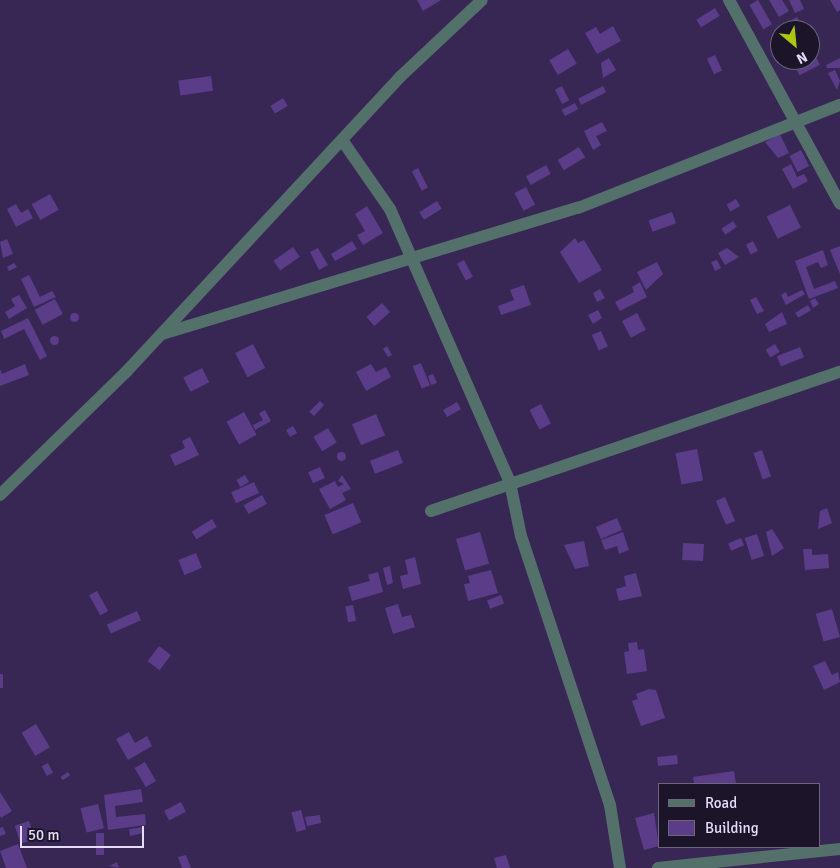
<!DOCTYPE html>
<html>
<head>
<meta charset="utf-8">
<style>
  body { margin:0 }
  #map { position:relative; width:840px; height:868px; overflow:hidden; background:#382755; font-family:Signika,sans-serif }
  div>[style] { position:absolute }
  .building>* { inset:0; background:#5a3c89; transform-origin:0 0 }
  .round { border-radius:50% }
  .minor>* { height:12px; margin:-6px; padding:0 6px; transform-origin:6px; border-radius:6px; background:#53716a }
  span { translate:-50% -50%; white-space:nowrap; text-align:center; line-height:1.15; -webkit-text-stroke:5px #1c152a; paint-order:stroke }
  .legend { position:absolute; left:658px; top:783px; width:162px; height:65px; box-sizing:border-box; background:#1c152a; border:1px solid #6c657d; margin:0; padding:6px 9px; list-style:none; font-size:15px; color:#e5dcfa }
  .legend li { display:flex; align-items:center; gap:10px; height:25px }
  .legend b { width:25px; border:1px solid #6c657d }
  .north { position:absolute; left:770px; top:20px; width:50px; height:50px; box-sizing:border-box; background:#1c152a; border:1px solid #6c657d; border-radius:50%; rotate:152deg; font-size:14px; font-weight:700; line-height:20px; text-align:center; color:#e5dcfa }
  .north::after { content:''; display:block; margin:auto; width:18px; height:22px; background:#adc610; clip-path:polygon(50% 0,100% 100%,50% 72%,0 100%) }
  .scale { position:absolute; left:20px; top:826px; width:124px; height:22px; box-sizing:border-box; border:2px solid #e5dcfa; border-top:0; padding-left:6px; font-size:15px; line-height:18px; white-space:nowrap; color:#e5dcfa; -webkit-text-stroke:4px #1c152a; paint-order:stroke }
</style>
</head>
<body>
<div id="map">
  <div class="building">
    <i style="clip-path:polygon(417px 0,441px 0,423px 11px)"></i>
    <i style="left:758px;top:0;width:28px;height:10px;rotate:60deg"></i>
    <i style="clip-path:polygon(769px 0,782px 0,789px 11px,779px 17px)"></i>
    <i style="clip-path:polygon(789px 0,800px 0,804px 9px,795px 13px)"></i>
    <i style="clip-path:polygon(830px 0,840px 0,840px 10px,837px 12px)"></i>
    <i style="left:715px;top:8px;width:9px;height:22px;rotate:58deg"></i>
    <i style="clip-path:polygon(797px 17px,801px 24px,780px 30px,778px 38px,774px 30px)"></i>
    <i style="clip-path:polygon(613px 26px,621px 41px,597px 54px,585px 33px,596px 27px,600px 34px)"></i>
    <i style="left:568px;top:49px;width:17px;height:22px;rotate:59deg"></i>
    <i style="left:715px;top:55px;width:17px;height:9px;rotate:65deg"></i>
    <i style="left:815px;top:55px;width:11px;height:23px;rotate:63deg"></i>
    <i style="clip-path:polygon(609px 58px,616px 70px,603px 78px,601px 63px)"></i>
    <i style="clip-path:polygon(840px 58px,840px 68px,827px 68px,826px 65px)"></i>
    <i style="clip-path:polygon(835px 70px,840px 81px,837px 90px,828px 73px)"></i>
    <i style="left:211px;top:76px;width:15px;height:33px;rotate:82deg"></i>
    <i style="left:562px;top:86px;width:16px;height:8px;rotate:63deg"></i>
    <i style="left:603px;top:86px;width:7px;height:28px;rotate:63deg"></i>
    <i style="left:283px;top:98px;width:9px;height:15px;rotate:58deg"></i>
    <i style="left:575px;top:103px;width:7px;height:15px;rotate:63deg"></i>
    <i style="clip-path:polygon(602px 122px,607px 131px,596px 136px,601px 145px,593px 150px,584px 131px)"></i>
    <i style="clip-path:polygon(780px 134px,789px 153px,778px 158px,765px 142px)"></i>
    <i style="left:579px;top:147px;width:12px;height:25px;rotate:59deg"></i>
    <i style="left:801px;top:150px;width:18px;height:13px;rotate:63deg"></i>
    <i style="clip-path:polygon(791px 164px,797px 177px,804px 174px,808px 181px,793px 189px,782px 169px)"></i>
    <i style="left:546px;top:165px;width:10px;height:23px;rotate:61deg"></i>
    <i style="left:418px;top:168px;width:22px;height:7px;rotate:63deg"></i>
    <i style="left:526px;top:187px;width:20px;height:13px;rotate:63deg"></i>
    <i style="left:50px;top:194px;width:18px;height:21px;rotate:61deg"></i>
    <i style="left:736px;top:199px;width:8px;height:11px;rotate:60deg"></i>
    <i style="left:437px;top:201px;width:9px;height:21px;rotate:58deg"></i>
    <i style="clip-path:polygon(16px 204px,21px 213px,28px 209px,33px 218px,16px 227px,7px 209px)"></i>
    <i style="left:790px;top:205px;width:25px;height:26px;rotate:64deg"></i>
    <i style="clip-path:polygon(367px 206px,383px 233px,363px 245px,357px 235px,365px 231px,355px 214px)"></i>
    <i style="left:672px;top:212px;width:12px;height:25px;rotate:70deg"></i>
    <i style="left:733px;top:221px;width:7px;height:14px;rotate:56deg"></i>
    <i style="clip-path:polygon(575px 238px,578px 243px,584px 240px,602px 270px,579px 283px,560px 252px)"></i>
    <i style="clip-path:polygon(7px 239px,13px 254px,3px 258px,0 242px)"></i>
    <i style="clip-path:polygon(352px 241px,357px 249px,335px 261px,331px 254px)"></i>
    <i style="left:753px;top:241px;width:11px;height:8px;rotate:63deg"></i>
    <i style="clip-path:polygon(840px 246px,840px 274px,830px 250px)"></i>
    <i style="left:293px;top:247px;width:12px;height:24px;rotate:55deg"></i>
    <i style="clip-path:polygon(318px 248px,328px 265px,319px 270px,310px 252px)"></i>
    <i style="clip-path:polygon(727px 248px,739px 257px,725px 265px,718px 253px)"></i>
    <i style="clip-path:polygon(823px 250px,828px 265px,821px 268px,818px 262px,806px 267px,814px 289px,835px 281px,838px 288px,809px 299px,795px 261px)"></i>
    <i style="left:464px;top:260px;width:19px;height:8px;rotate:62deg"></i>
    <i style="clip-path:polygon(717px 260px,721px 268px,715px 271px,711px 262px)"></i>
    <i style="clip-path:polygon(657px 262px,663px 274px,646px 290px,637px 272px)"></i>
    <i style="clip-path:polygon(14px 263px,17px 267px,9px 271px,7px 267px)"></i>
    <i style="clip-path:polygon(29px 275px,40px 297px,52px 291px,56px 297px,34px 307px,21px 279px)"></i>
    <i style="clip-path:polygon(640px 282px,647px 297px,620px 311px,615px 302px,634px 292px,632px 287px)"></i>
    <i style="clip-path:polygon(524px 285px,531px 305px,501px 315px,498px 306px,514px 300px,510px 290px)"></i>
    <i style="clip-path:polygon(600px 289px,605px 298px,597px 302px,593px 293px)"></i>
    <i style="clip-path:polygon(802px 290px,805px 294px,786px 305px,781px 295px,786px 292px,788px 297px)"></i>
    <i style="clip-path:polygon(19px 295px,27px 308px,9px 319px,5px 312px,15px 306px,11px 299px)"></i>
    <i style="clip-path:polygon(756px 297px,764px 311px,757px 314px,750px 300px)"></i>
    <i style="clip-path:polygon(815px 298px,819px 304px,813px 308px,810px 301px)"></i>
    <i style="left:55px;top:299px;width:17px;height:23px;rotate:62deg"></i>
    <i style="left:382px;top:303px;width:12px;height:21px;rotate:48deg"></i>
    <i style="left:808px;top:305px;width:6px;height:15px;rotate:59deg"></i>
    <i style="clip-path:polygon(598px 310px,602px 318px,593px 324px,588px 315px)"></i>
    <i style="clip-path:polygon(782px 312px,787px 324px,769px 332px,765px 324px)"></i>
    <i class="round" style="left:69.5px;top:312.5px;width:9px;height:9px"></i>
    <i style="left:637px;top:313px;width:19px;height:17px;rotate:62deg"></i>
    <i style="clip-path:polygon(28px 318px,47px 356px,40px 360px,24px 329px,4px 339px,1px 331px)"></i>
    <i style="left:601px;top:331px;width:17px;height:10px;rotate:66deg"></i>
    <i class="round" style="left:49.5px;top:335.5px;width:9px;height:9px"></i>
    <i style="left:253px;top:344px;width:27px;height:20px;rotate:63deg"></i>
    <i style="left:775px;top:344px;width:9px;height:11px;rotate:58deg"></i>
    <i style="clip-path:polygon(387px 346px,392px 355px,388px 357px,383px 349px)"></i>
    <i style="left:800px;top:347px;width:11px;height:25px;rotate:68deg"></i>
    <i style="left:421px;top:363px;width:24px;height:9px;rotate:68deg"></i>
    <i style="clip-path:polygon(25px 364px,29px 375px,0 386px,0 369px,2px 374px)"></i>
    <i style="clip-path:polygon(371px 364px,376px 372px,386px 367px,391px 377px,366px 391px,356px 372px)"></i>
    <i style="left:202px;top:368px;width:16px;height:21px;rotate:63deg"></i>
    <i style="clip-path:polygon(433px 374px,437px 383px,431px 385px,428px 376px)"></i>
    <i style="clip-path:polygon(320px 401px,324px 405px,314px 416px,309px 412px)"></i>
    <i style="left:457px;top:402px;width:8px;height:16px;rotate:60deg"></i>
    <i style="left:541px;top:404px;width:22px;height:13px;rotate:63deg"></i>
    <i style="clip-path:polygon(265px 410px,271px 421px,255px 430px,253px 425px,263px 420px,259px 413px)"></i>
    <i style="left:244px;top:412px;width:26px;height:20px;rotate:61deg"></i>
    <i style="left:376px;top:414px;width:23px;height:26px;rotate:67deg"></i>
    <i style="left:293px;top:426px;width:8px;height:8px;rotate:60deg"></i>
    <i style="left:328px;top:428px;width:17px;height:17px;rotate:59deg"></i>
    <i style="clip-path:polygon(190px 437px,199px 455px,175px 466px,170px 455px,185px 448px,182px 441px)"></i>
    <i style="left:697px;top:449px;width:32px;height:22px;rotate:79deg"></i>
    <i style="left:398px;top:450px;width:14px;height:30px;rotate:69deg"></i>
    <i style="left:762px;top:450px;width:28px;height:9px;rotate:71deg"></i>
    <i class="round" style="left:336.5px;top:451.5px;width:9px;height:9px"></i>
    <i style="left:320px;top:467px;width:12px;height:13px;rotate:66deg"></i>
    <i style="left:245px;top:475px;width:8px;height:10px;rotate:60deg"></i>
    <i style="clip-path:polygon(342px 475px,351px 489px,342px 493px,346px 500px,330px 509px,319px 489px,335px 481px,338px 487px,344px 484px,338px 481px)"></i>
    <i style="left:254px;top:482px;width:12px;height:25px;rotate:66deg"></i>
    <i style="left:262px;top:495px;width:10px;height:21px;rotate:61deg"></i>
    <i style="left:725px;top:497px;width:26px;height:10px;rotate:67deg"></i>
    <i style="left:353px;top:503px;width:21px;height:31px;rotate:67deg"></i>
    <i style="clip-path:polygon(827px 508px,832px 523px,818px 529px,820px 511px)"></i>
    <i style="left:617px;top:518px;width:13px;height:23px;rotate:67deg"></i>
    <i style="left:212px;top:519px;width:9px;height:24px;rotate:58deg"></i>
    <i style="clip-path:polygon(772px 529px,784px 548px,772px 556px,766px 532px)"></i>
    <i style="left:480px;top:532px;width:33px;height:25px;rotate:74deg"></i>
    <i style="clip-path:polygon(623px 532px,629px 550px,619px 554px,617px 546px,605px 550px,601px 540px)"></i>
    <i style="left:757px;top:534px;width:23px;height:13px;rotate:72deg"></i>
    <i style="left:741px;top:538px;width:8px;height:14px;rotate:67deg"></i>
    <i style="clip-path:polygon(584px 541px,589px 566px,575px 569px,564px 545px)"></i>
    <i style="left:683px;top:543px;width:21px;height:17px;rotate:3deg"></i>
    <i style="clip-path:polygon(803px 549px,812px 549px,812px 555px,828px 554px,829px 568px,805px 570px)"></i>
    <i style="left:196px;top:553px;width:16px;height:19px;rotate:68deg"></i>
    <i style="clip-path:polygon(415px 557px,421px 584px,403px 589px,400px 576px,408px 574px,405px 560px)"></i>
    <i style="clip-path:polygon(390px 566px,393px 583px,387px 585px,383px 568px)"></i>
    <i style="clip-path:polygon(491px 570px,498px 593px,468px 601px,464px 584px,470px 583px,468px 576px)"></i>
    <i style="clip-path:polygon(378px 572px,383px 592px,352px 601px,348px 587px,370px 581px,368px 575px)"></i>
    <i style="clip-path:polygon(636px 573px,642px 596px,619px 601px,616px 589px,626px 586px,624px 576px)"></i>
    <i style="left:97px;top:591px;width:23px;height:9px;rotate:61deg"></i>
    <i style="left:501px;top:595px;width:9px;height:15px;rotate:69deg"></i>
    <i style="clip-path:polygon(398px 604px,402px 617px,411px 615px,415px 627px,393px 634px,385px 608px)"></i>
    <i style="left:353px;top:605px;width:16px;height:8px;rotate:79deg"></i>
    <i style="left:832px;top:609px;width:29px;height:17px;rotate:74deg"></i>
    <i style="left:137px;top:611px;width:10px;height:33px;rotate:66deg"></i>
    <i style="clip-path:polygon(637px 642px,638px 650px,644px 649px,647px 671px,627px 674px,624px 652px,629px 651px,628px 643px)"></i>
    <i style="left:159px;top:646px;width:15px;height:19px;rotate:37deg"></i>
    <i style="clip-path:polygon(825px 661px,832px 675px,838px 672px,840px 682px,824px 690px,813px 666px)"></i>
    <i style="left:0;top:674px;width:3px;height:14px"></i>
    <i style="clip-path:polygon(649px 689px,656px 690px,665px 718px,641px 726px,632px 701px,638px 699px,636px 694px)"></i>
    <i style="left:36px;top:724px;width:27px;height:17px;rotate:59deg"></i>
    <i style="clip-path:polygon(129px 732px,135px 743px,147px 736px,152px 746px,128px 760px,116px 739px)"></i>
    <i style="left:677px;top:755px;width:9px;height:20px;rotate:84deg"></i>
    <i style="left:145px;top:762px;width:22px;height:12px;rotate:60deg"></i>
    <i style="left:48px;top:763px;width:11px;height:7px;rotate:63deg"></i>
    <i style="clip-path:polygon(734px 771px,736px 784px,694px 784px,693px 777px)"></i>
    <i style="left:68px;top:772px;width:4px;height:9px;rotate:56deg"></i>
    <i style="clip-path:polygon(141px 789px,143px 802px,115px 806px,116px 817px,145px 814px,146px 825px,108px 830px,104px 795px)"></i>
    <i style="clip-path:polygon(0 792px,12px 811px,1px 818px,0 816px)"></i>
    <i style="left:181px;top:802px;width:11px;height:19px;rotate:63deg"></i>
    <i style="left:98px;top:804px;width:25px;height:18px;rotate:76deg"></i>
    <i style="left:301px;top:810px;width:20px;height:10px;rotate:75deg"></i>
    <i style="clip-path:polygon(654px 813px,659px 846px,644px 850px,635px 818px)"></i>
    <i style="clip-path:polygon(320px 815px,321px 823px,307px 826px,305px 817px)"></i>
    <i style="left:29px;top:821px;width:19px;height:15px;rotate:72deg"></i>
    <i style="clip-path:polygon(3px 827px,6px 834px,0 836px,0 828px)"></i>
    <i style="clip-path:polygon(143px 827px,143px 833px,130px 836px,129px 829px)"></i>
    <i style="left:96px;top:833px;width:8px;height:22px"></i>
    <i style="clip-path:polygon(18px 844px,27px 868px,6px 868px,0 851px)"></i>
    <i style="clip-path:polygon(186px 855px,191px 868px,182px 868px,178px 857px)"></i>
    <i style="clip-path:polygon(506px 855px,510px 868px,497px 868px,494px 858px)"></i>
    <i style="clip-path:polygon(117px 862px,119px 868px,105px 865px,109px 866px)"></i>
  </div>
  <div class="minor">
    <i style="left:729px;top:0;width:232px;rotate:61.4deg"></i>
    <i style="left:342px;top:140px;width:84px;rotate:55.2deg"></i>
    <i style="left:390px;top:209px;width:299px;rotate:66.3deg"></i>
    <i style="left:510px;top:483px;width:54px;rotate:78.3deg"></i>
    <i style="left:521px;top:536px;width:283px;rotate:71.7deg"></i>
    <i style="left:610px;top:805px;width:64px;rotate:81deg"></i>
    <i style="left:162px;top:334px;width:435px;rotate:-16.9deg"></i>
    <i style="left:578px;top:208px;width:282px;rotate:-21.5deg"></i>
    <i style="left:0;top:495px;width:176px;rotate:-44.3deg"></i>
    <i style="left:126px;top:372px;width:403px;rotate:-47.1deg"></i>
    <i style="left:400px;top:77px;width:112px;rotate:-43.2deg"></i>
    <i style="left:431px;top:511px;width:432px;rotate:-18.8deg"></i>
    <i style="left:658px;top:868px;width:183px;rotate:-6deg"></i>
  </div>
  <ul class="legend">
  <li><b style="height:6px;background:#53716a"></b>Road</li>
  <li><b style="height:14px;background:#5a3c89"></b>Building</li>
  </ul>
  <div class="north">N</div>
  <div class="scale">50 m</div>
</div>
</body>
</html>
